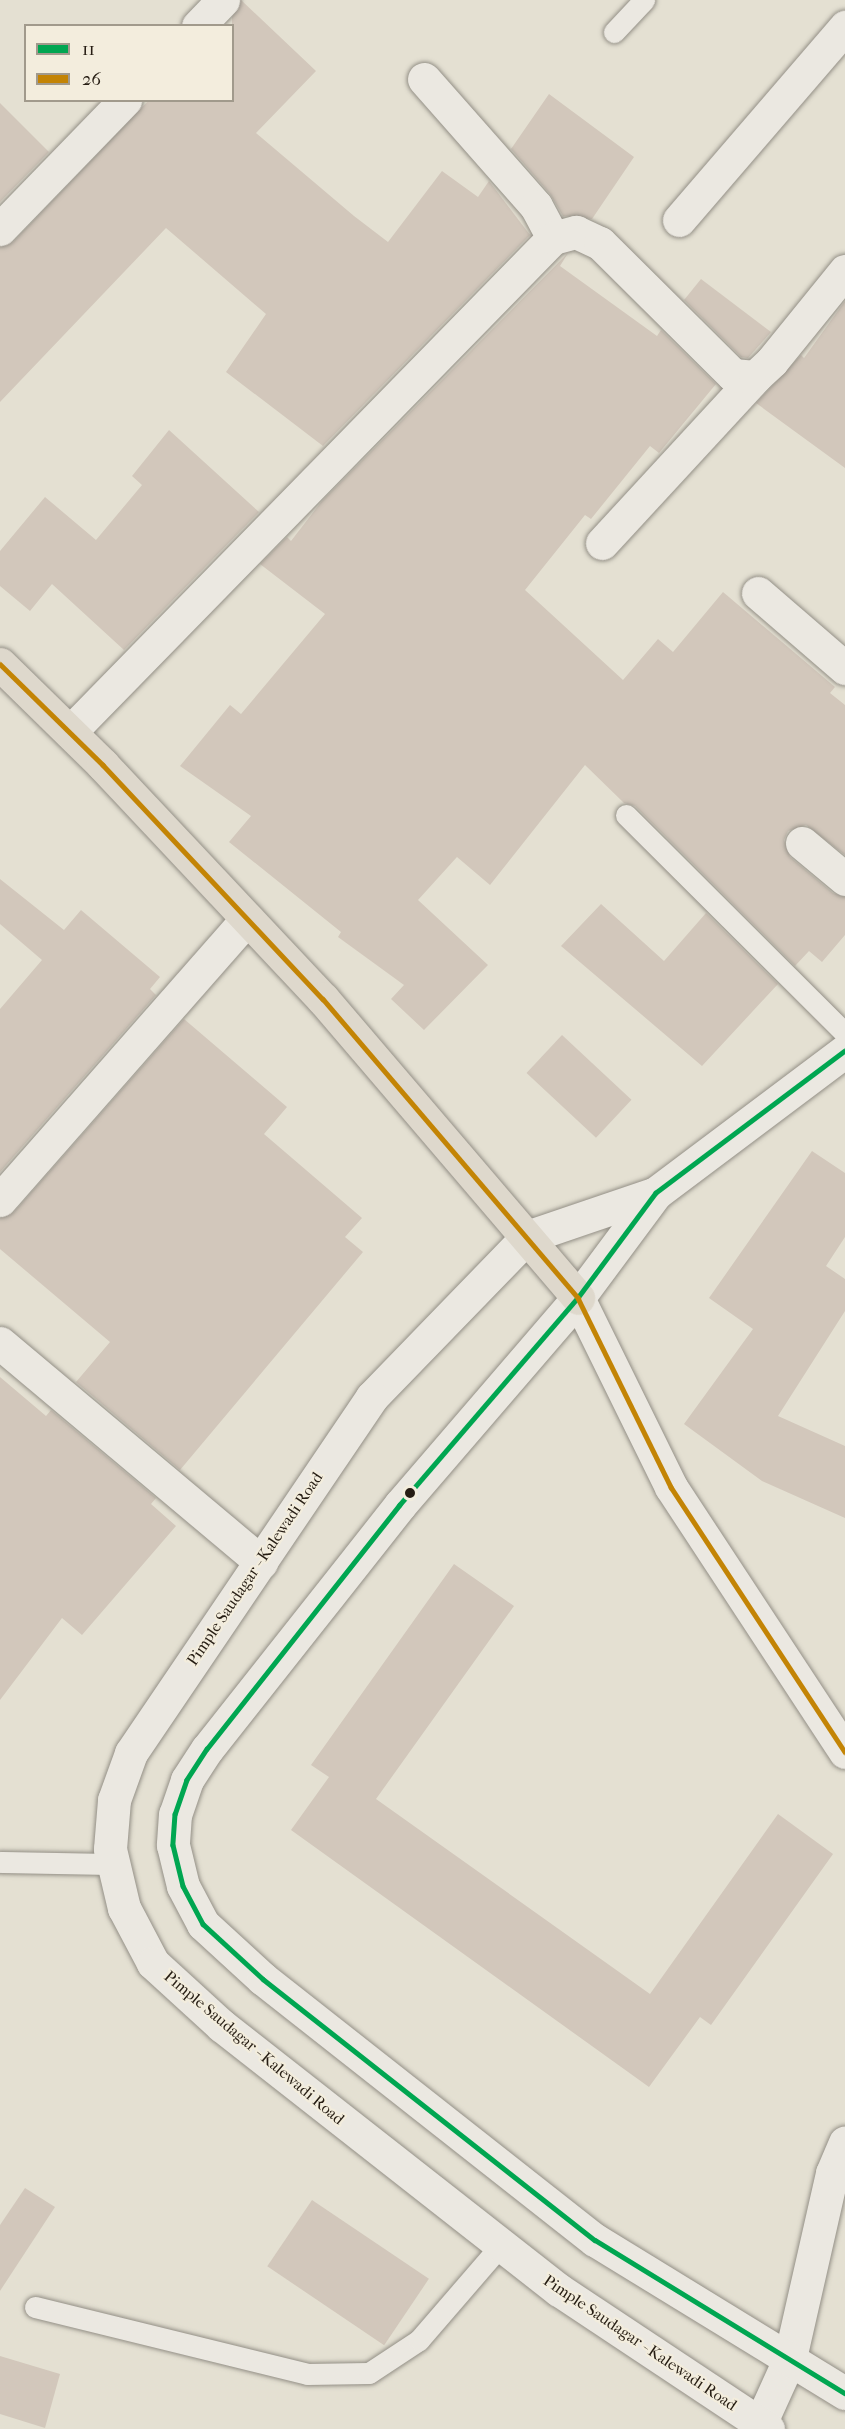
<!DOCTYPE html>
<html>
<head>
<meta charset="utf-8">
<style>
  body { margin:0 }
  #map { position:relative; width:845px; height:2429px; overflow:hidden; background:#e4e0d2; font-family:"IM FELL French Canon",serif }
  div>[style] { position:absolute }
  .building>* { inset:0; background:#d2c7bb; transform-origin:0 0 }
  .roads { filter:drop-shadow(0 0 2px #938f86) drop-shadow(0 0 2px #938f86) }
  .service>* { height:21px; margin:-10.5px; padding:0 10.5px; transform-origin:10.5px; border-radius:10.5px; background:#ebe8e1 }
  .minor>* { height:33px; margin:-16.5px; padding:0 16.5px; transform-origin:16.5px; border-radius:16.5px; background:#ebe8e1 }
  .secondary>* { height:33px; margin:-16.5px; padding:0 16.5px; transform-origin:16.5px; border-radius:16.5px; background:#ebe8e1 }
  .primary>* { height:33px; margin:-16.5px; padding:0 16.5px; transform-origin:16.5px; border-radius:16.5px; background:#ded8cc }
  .bus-1>* { height:4.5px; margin:-2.25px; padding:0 2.25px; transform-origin:2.25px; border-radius:2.25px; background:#00a651 }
  .bus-2>* { height:4.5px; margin:-2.25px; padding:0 2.25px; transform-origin:2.25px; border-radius:2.25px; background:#c38405 }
  .dots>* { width:16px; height:16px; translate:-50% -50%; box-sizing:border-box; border:3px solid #f3eddd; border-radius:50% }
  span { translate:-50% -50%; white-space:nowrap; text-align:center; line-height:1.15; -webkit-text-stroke:4.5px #f3eddd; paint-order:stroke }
  .street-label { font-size:16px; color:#261d13 }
  .legend { position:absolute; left:24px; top:24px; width:210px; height:78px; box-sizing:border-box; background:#f3eddd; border:2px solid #a19a8c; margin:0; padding:8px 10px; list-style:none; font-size:18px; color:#261d13 }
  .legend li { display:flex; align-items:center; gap:12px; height:30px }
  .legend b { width:30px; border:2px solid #a19a8c }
</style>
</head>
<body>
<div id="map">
  <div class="building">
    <i style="clip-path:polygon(241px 0,316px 71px,256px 133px,354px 216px,388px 242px,442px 171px,478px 197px,489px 181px,530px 235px,323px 446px,226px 372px,266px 314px,166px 228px,0 402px,0 247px,13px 242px,149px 100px,232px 100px,232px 17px)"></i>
    <i style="clip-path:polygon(549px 94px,634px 157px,592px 219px,563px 216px,550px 194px,511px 149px)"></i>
    <i style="clip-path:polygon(0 103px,49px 152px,0 202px)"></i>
    <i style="clip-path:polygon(568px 253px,560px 266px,657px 336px,661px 330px,716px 384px,659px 453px,650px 446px,591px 519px,585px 515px,525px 590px,623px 680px,658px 639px,673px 652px,723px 592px,835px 687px,830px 693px,845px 705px,845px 855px,806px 825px,788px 831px,784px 840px,790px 857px,833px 893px,845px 897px,845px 935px,822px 962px,809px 951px,795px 966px,635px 806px,624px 803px,585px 765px,490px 885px,457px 857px,418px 900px,488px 965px,424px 1030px,391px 999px,404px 985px,338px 937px,341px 932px,229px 842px,251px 816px,180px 766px,230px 705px,241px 714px,325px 614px,260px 564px,287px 537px,291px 541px,322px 501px)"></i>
    <i style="clip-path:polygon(701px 279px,771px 332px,748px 358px,741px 357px,684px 300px)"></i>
    <i style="clip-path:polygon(845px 301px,845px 468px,756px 403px,801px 355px,804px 358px)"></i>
    <i style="clip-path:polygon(169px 430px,259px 512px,124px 650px,52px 584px,30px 611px,0 586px,0 551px,45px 497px,96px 540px,142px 485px,132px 476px)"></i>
    <i style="clip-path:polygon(0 879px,64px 930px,81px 910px,160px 977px,150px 989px,156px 995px,0 1172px,0 1009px,42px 960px,0 924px)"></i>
    <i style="clip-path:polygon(601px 904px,664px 961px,706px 913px,778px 984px,702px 1066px,561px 946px)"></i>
    <i style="clip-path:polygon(184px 1019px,287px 1107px,264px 1134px,362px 1218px,345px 1237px,363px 1252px,180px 1470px,76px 1382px,110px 1342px,0 1249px,0 1218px,14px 1212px)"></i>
    <i style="left:562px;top:1035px;width:95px;height:52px;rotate:43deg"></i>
    <i style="clip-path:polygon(812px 1151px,845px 1173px,845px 1237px,826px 1266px,845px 1279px,845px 1311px,778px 1416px,845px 1446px,845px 1518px,762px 1481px,684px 1424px,753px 1329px,709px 1298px)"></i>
    <i style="clip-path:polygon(0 1377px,46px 1416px,51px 1410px,156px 1498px,151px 1504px,176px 1526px,82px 1635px,62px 1618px,0 1700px)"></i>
    <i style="clip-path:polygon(454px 1564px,514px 1606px,376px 1799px,650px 1994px,778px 1814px,833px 1854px,711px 2025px,700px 2017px,649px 2087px,291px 1830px,329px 1777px,311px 1765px)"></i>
    <i style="clip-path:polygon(25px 2188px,55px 2207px,0 2291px,0 2225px)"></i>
    <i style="left:312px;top:2200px;width:141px;height:80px;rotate:34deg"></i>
    <i style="clip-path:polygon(0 2356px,60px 2374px,45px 2428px,0 2414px)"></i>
  </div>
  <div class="roads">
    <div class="service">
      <i style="left:614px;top:32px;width:44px;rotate:-46.8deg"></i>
      <i style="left:626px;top:815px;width:309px;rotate:44.9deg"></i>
      <i style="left:0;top:1862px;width:113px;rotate:1deg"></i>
      <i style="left:35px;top:2307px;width:280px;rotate:13.8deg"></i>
      <i style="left:307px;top:2374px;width:62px;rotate:-0.9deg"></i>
      <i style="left:369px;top:2373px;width:60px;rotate:-33.4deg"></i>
      <i style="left:419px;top:2340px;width:125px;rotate:-49.2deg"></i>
    </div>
    <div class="minor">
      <i style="left:198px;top:26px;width:36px;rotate:-46deg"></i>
      <i style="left:424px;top:79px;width:169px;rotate:48.6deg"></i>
      <i style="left:536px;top:206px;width:36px;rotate:62deg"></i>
      <i style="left:679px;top:220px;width:255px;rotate:-49.3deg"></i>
      <i style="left:0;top:229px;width:180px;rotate:-45.9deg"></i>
      <i style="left:602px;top:543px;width:226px;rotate:-47.3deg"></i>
      <i style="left:758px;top:593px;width:115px;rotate:40.8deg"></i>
      <i style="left:70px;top:732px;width:691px;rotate:-45.65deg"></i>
      <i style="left:553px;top:238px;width:24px;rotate:-15deg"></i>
      <i style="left:576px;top:232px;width:26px;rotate:25deg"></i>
      <i style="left:600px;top:243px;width:187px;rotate:44.8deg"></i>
      <i style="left:733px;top:375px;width:22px;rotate:5deg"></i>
      <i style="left:755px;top:377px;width:23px;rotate:-43deg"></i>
      <i style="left:772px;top:361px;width:116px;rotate:-51deg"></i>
      <i style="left:802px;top:843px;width:56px;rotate:39.9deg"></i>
      <i style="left:0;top:1200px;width:374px;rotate:-48.7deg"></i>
      <i style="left:578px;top:1298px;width:211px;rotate:63.8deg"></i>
      <i style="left:671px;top:1487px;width:317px;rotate:56.7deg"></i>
      <i style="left:0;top:1343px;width:341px;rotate:40deg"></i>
      <i style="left:760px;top:2424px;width:72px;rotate:-65.6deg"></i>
      <i style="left:790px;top:2358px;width:190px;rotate:-77.2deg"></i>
      <i style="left:832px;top:2173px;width:33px;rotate:-67deg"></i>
    </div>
    <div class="secondary">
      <i style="left:845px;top:1051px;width:236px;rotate:143.1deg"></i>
      <i style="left:656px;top:1193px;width:131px;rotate:126.6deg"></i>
      <i style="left:578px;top:1298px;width:273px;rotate:130.7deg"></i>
      <i style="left:400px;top:1505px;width:311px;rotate:128.3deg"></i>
      <i style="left:207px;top:1749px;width:37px;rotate:123deg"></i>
      <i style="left:187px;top:1780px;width:36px;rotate:109deg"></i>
      <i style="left:175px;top:1814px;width:31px;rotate:94deg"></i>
      <i style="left:173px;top:1845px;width:42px;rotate:76.3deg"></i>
      <i style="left:183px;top:1886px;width:43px;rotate:62.2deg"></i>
      <i style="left:203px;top:1924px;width:81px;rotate:42.5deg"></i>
      <i style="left:263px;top:1979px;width:422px;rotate:38.2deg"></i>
      <i style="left:595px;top:2240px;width:293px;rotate:31.5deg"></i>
      <i style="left:656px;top:1193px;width:136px;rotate:161.2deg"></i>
      <i style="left:527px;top:1237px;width:223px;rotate:134.1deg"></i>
      <i style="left:372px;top:1397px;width:430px;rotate:124.1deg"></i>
      <i style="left:131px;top:1753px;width:50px;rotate:109.9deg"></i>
      <i style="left:114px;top:1800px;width:49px;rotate:94.7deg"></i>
      <i style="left:110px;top:1849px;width:61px;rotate:76.7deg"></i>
      <i style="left:124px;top:1908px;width:62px;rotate:62.2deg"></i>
      <i style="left:153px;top:1963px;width:93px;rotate:42.4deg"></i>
      <i style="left:222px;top:2026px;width:428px;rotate:38.1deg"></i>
      <i style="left:559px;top:2290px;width:251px;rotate:33.6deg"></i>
    </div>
    <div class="primary">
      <i style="left:0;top:664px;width:144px;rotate:44.4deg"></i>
      <i style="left:103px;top:765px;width:321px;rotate:46.8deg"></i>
      <i style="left:323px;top:999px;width:393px;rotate:49.5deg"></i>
    </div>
  </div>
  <div class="bus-1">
    <i style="left:845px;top:1051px;width:236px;rotate:143.1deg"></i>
    <i style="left:656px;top:1193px;width:131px;rotate:126.6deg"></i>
    <i style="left:578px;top:1298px;width:273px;rotate:130.7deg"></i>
    <i style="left:400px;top:1505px;width:311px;rotate:128.3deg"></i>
    <i style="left:207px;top:1749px;width:37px;rotate:123deg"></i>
    <i style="left:187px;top:1780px;width:36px;rotate:109deg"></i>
    <i style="left:175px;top:1814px;width:31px;rotate:94deg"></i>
    <i style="left:173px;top:1845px;width:42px;rotate:76.3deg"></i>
    <i style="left:183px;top:1886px;width:43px;rotate:62.2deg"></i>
    <i style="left:203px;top:1924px;width:81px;rotate:42.5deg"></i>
    <i style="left:263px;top:1979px;width:422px;rotate:38.2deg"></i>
    <i style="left:595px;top:2240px;width:293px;rotate:31.5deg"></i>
  </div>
  <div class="bus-2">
    <i style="left:0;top:664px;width:144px;rotate:44.4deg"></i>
    <i style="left:103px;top:765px;width:321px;rotate:46.8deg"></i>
    <i style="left:323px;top:999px;width:393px;rotate:49.5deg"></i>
    <i style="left:578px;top:1298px;width:211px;rotate:63.8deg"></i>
    <i style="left:671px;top:1487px;width:317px;rotate:56.7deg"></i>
  </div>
  <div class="dots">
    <i style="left:410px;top:1493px;background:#261d13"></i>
  </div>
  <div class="street-label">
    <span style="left:255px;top:1569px;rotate:-56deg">Pimple Saudagar - Kalewadi Road</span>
    <span style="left:254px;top:2048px;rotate:40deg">Pimple Saudagar - Kalewadi Road</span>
    <span style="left:640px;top:2343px;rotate:34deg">Pimple Saudagar - Kalewadi Road</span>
  </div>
  <ul class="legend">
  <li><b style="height:8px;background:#00a651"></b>11</li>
  <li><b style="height:8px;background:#c38405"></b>26</li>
  </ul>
</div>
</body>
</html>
